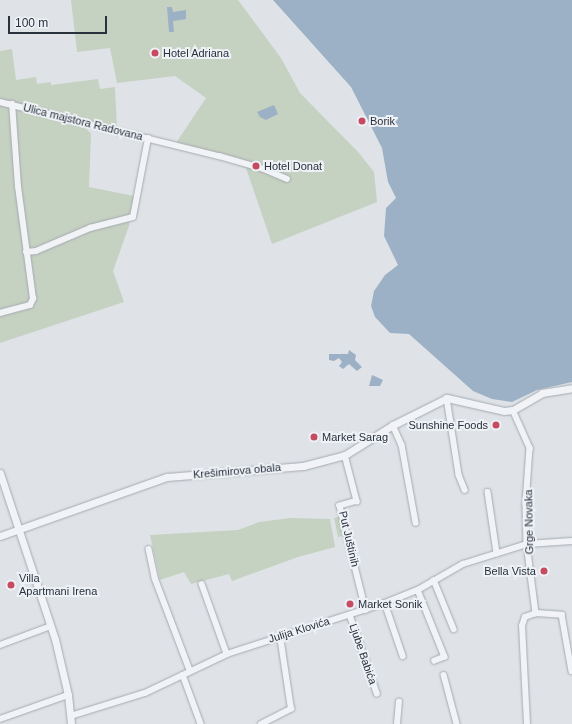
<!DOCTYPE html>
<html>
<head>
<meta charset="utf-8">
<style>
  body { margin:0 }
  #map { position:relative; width:572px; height:724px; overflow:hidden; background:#dfe3e7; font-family:Arial,sans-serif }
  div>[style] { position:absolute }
  .green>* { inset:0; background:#c5d1c1 }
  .water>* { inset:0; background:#9cb1c5 }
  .roads { filter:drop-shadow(0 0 1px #a5aab1) drop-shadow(0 0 1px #a5aab1) }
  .minor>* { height:5.5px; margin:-2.75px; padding:0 2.75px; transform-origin:2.75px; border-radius:2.75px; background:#f1f3f6 }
  .tertiary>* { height:7px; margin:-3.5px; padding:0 3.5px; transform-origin:3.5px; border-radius:3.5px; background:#f1f3f6 }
  .dots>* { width:11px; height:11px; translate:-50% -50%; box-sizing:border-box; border:2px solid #eef1f5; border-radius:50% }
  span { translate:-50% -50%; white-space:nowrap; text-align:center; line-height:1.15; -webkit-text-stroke:4px #eef1f5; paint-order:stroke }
  .poi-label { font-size:11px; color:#29313d }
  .left { translate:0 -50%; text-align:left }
  .right { translate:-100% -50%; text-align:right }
  .street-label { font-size:11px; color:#29313d }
  .scale { position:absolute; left:8px; top:16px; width:99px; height:18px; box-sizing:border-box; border:2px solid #29313d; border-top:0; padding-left:5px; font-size:12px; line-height:14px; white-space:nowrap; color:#29313d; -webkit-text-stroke:3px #eef1f5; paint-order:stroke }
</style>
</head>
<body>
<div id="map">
  <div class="green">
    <i style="clip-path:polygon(71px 0,238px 0,281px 58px,300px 93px,359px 153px,374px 172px,377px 202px,272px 244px,246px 168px,176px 143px,206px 98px,175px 76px,117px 83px,110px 48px,77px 52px)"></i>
    <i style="clip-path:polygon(12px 49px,16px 80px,36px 77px,37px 84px,51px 82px,51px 85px,98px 79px,100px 89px,115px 87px,117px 130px,86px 129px,91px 133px,89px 187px,134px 196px,129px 226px,113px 271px,124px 302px,0 343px,0 51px)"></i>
    <i style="clip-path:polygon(340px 517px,343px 536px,338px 537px,334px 518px)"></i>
    <i style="clip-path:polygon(291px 518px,330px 519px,335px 547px,298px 557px,232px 581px,229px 574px,191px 584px,184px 572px,160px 580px,150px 535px,238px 530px,259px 522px)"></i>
  </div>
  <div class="water">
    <i style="clip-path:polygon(273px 0,572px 0,572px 382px,537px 390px,512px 402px,492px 399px,473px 391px,409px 334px,390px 333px,375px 317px,371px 306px,374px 291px,385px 275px,398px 265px,384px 236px,386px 208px,396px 198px,388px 182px,382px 148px,351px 87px)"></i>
    <i style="clip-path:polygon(167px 7px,172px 7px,173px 12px,186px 10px,186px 19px,173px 21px,174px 32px,169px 32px)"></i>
    <i style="clip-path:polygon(274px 105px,278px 114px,266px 120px,260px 117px,257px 112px)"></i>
    <i style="clip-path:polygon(349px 350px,356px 355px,355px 360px,362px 367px,357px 371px,349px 364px,343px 369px,339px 366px,342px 362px,339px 358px,334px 361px,329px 360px,329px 354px,348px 354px)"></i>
    <i style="clip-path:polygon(372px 375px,383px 380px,380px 386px,369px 386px)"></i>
  </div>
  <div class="roads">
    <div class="minor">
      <i style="left:0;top:102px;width:226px;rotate:13.9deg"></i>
      <i style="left:219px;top:156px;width:47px;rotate:16.1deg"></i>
      <i style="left:264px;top:169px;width:25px;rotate:23deg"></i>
      <i style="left:26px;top:252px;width:10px;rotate:-6deg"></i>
      <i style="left:36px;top:251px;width:59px;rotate:-23.1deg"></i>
      <i style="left:90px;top:228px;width:44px;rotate:-14.3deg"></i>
      <i style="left:133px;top:217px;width:80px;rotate:-79.2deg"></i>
      <i style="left:0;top:313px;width:31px;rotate:-15deg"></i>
      <i style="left:30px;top:305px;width:7px;rotate:-63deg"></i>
      <i style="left:33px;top:299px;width:113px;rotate:-97.6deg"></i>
      <i style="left:18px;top:187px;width:83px;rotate:-94.1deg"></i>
      <i style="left:447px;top:398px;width:78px;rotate:81.1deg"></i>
      <i style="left:459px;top:475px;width:16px;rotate:68deg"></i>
      <i style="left:513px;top:410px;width:42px;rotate:65.9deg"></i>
      <i style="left:530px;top:448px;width:56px;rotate:94.1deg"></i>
      <i style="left:526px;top:504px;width:40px;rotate:88.6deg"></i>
      <i style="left:527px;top:544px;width:70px;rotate:82.6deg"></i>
      <i style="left:393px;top:425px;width:22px;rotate:66deg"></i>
      <i style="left:402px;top:445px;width:79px;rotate:79.8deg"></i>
      <i style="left:345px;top:455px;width:48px;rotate:75.4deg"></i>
      <i style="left:357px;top:501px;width:18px;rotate:164deg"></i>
      <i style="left:340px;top:506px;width:107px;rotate:76deg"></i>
      <i style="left:488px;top:492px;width:62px;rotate:81.6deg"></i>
      <i style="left:149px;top:549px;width:30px;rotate:78deg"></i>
      <i style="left:155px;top:578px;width:98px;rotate:69.2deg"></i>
      <i style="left:434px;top:580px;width:53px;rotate:67.8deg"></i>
      <i style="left:202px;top:584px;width:74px;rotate:70.3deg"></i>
      <i style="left:418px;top:590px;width:72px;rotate:68.1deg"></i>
      <i style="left:445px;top:657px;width:11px;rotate:158deg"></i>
      <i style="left:385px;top:603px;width:56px;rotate:71.2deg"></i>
      <i style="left:350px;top:615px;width:83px;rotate:70.9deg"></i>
      <i style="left:0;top:645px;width:54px;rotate:-20.4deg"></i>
      <i style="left:183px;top:675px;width:52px;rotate:69.8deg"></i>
      <i style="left:444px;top:675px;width:51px;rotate:75.1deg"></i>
      <i style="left:71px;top:716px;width:77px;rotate:-17.3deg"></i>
      <i style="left:145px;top:693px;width:91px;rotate:-25.4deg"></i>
      <i style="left:227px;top:654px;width:166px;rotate:-17.9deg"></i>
      <i style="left:385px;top:603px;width:35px;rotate:-22deg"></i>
      <i style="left:418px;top:590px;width:52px;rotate:-30deg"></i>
      <i style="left:463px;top:564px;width:67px;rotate:-17.4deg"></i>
      <i style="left:527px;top:544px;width:45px;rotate:-3.8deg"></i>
      <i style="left:0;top:719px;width:72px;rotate:-19.4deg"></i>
      <i style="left:261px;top:724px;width:34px;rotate:-27deg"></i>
      <i style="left:291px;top:709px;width:74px;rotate:-98.6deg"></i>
      <i style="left:397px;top:724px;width:22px;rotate:-85deg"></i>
      <i style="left:527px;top:724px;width:98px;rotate:-92.9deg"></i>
      <i style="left:522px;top:626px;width:9px;rotate:-72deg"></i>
      <i style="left:525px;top:617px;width:12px;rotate:-20deg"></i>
      <i style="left:536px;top:613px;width:26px;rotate:4deg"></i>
      <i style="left:562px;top:615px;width:57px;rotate:79.9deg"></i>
    </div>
    <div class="tertiary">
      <i style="left:0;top:473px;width:175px;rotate:71.7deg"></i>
      <i style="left:55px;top:639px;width:57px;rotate:76.9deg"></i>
      <i style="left:68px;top:695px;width:29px;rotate:84deg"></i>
      <i style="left:0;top:536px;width:177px;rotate:-19.5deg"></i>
      <i style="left:167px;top:477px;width:136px;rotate:-4.6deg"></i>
      <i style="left:303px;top:466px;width:43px;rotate:-14.7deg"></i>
      <i style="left:345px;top:455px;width:57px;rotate:-32deg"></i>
      <i style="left:393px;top:425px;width:60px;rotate:-26.6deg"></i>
      <i style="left:447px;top:398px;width:58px;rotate:12.8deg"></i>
      <i style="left:504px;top:411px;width:9px;rotate:-6deg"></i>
      <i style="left:513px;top:410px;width:34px;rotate:-30deg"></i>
      <i style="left:542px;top:393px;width:30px;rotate:-9deg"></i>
    </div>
  </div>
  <div class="dots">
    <i style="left:155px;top:53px;background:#c64b61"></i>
    <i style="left:362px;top:121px;background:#c64b61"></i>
    <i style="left:256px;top:166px;background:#c64b61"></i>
    <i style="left:496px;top:425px;background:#c64b61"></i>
    <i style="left:314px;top:437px;background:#c64b61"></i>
    <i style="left:544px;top:571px;background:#c64b61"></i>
    <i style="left:11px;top:585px;background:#c64b61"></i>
    <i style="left:350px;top:604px;background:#c64b61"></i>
  </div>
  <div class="poi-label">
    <span class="left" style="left:163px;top:53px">Hotel Adriana</span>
    <span class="left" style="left:370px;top:121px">Borik</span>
    <span class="left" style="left:264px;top:166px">Hotel Donat</span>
    <span class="right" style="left:488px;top:425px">Sunshine Foods</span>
    <span class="left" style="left:322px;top:437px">Market Sarag</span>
    <span class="right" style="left:536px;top:571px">Bella Vista</span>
    <span class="left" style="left:19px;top:585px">Villa<br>Apartmani Irena</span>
    <span class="left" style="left:358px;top:604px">Market Sonik</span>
  </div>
  <div class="street-label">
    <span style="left:83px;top:122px;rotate:14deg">Ulica majstora Radovana</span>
    <span style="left:237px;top:471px;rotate:-5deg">Krešimirova obala</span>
    <span style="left:529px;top:522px;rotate:-91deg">Grge Novaka</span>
    <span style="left:349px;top:539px;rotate:77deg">Put Juštinih</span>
    <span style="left:299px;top:630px;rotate:-17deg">Julija Klovića</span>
    <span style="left:363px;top:654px;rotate:71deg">Ljube Babića</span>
  </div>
  <div class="scale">100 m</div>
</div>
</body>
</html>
